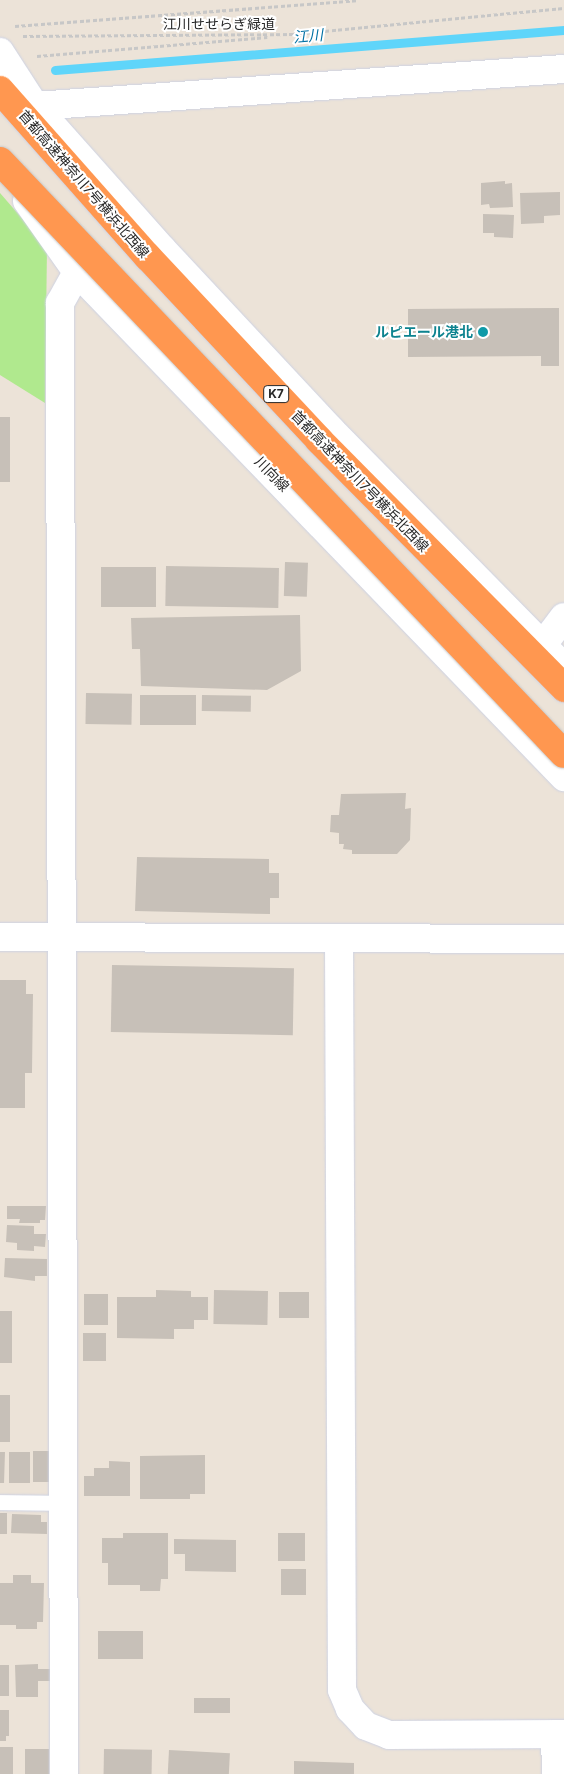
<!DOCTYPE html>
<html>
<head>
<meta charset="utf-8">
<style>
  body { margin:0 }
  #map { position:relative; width:564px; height:1774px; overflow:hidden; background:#ece3d8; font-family:Inter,"Noto Sans JP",sans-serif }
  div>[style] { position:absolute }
  .green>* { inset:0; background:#b0e98e }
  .stream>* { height:9px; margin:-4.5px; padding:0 4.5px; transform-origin:4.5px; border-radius:4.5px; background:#5fd5fa }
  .building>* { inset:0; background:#c7c0b8; transform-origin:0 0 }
  .path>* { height:3px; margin-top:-1.5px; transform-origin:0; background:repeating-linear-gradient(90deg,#c7c7c7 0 4px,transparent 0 6.5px) }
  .roads { filter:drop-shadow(0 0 1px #cdd2e3) drop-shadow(0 0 1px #cdd2e3) }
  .service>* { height:15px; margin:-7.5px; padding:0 7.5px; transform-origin:7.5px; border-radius:7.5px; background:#fff }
  .minor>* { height:28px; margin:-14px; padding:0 14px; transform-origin:14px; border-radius:14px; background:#fff }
  .tertiary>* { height:28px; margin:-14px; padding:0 14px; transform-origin:14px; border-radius:14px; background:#fff }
  .motorway>* { height:28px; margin:-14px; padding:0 14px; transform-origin:14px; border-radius:14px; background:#ff9750 }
  .bridges { filter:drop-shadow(0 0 1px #c7c7c7) drop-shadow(0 0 1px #c7c7c7) }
  .motorway-bridge>* { height:28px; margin:-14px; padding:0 14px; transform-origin:14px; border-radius:14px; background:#ff9750 }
  .dots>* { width:14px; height:14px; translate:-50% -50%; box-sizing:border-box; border:2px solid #fff; border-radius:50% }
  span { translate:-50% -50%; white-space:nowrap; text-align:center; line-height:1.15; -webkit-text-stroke:4px #fff; paint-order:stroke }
  .shield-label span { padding:1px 4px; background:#fff; border:1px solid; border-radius:4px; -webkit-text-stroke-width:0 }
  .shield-label { font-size:12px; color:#282828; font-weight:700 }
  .street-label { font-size:14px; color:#282828 }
  .culture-label { font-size:14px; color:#0d838f; font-weight:700 }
  .right { translate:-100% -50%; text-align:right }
  .water-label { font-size:15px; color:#0070a4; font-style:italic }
</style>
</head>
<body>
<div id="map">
  <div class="green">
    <i style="clip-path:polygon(0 193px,47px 247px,45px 403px,0 375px)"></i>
  </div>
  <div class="stream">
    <i style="left:55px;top:70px;width:511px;rotate:-4.49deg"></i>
  </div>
  <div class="building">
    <i style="clip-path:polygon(505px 181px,505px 184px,512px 183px,513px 207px,490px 208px,489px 204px,481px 205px,481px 183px)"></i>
    <i style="clip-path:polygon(560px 192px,560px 215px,544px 216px,544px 223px,521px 224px,520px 193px)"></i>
    <i style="clip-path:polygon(483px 214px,514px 215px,513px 238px,494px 237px,494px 233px,483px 233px)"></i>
    <i style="clip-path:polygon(559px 308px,559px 366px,541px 366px,541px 356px,408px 357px,408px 309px)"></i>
    <i style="left:0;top:417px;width:10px;height:65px"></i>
    <i style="left:285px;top:562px;width:23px;height:34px;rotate:2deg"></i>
    <i style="left:166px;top:566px;width:113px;height:40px;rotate:1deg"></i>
    <i style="left:156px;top:567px;width:40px;height:55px;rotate:90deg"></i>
    <i style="clip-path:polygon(300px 615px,301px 671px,267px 690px,141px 686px,140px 649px,132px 649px,131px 618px)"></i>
    <i style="left:86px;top:693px;width:46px;height:31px;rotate:1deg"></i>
    <i style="left:140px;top:695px;width:56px;height:30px"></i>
    <i style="left:202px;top:695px;width:49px;height:16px;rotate:1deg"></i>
    <i style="clip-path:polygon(406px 793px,405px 809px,411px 808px,410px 840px,397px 854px,352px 854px,352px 850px,343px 849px,344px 844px,339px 844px,339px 833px,330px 832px,331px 815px,339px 815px,341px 794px)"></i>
    <i style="clip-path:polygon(137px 857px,269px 859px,269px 873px,279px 873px,279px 898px,270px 898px,270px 914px,135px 911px)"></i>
    <i style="left:112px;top:965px;width:182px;height:67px;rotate:1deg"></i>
    <i style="clip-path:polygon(0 980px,26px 980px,26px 994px,33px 994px,32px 1073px,25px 1073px,25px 1108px,0 1108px)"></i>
    <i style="clip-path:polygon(7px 1206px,46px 1206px,45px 1220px,40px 1220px,40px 1223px,19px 1223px,20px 1219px,7px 1219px)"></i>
    <i style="clip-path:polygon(7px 1225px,34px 1226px,34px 1234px,46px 1234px,45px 1247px,34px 1246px,34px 1251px,17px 1250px,17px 1243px,6px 1242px)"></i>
    <i style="clip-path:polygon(5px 1258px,47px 1259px,47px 1276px,35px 1276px,35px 1281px,4px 1277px)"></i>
    <i style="clip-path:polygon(156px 1290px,191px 1291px,191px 1297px,208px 1297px,208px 1320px,194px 1320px,194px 1329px,174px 1329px,174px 1339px,117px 1338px,117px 1297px,156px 1297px)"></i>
    <i style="left:214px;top:1290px;width:54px;height:34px;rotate:1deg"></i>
    <i style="left:279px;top:1292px;width:30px;height:26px"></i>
    <i style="left:108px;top:1294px;width:31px;height:24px;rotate:90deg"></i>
    <i style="left:0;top:1311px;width:12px;height:52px"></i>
    <i style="left:83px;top:1333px;width:23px;height:28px"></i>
    <i style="left:0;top:1395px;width:10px;height:47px"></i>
    <i style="left:33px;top:1451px;width:21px;height:31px"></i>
    <i style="clip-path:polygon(0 1452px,5px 1452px,4px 1483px,0 1483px)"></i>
    <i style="left:9px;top:1452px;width:21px;height:31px"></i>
    <i style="clip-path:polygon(205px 1455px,205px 1494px,190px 1494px,190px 1499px,140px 1499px,140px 1456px)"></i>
    <i style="clip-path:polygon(109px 1461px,130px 1462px,130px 1496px,84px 1496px,84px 1476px,94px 1476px,94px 1468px,109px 1468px)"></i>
    <i style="left:0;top:1513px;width:7px;height:21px"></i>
    <i style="clip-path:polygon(12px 1514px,41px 1515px,41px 1522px,47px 1522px,47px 1534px,11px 1533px)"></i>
    <i style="clip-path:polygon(123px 1533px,168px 1533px,168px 1579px,161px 1579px,160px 1591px,140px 1591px,140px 1585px,108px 1585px,108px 1563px,102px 1563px,102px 1538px,123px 1538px)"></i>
    <i style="left:278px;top:1533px;width:27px;height:28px"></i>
    <i style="clip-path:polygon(174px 1539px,236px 1540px,236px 1572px,185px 1571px,185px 1554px,174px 1554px)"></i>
    <i style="left:281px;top:1569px;width:25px;height:26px"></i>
    <i style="clip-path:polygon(13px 1575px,31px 1575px,31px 1583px,44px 1583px,43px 1622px,37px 1622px,37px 1629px,16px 1629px,16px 1625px,0 1625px,0 1583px,13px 1583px)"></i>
    <i style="left:98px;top:1631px;width:45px;height:28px"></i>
    <i style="clip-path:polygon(38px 1664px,38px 1669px,50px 1669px,50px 1681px,38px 1681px,38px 1697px,16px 1697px,15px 1665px)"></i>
    <i style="left:0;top:1665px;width:9px;height:31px"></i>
    <i style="left:194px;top:1698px;width:36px;height:15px"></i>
    <i style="clip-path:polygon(0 1710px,9px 1710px,9px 1736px,6px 1736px,6px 1741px,0 1741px)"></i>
    <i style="left:0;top:1747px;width:13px;height:27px"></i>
    <i style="left:25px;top:1749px;width:24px;height:25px"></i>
    <i style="left:104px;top:1749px;width:48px;height:25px;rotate:1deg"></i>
    <i style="left:169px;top:1750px;width:61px;height:24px;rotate:3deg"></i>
    <i style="clip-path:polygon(294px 1761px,354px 1763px,354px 1774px,294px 1774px)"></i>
  </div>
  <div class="path">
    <i style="left:15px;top:26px;width:343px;rotate:-4.3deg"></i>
    <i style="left:23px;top:36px;width:270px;rotate:-0.4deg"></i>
    <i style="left:293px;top:34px;width:272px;rotate:-5.5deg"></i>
    <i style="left:37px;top:56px;width:231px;rotate:-4.7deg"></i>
  </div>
  <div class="roads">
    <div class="service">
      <i style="left:0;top:1502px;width:64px;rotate:0.9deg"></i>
    </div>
    <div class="minor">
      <i style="left:35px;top:106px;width:530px;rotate:-4deg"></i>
      <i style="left:542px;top:646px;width:36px;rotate:-53deg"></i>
      <i style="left:555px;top:1734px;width:40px;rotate:88.6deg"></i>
      <i style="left:64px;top:1774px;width:1471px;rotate:-90.16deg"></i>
      <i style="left:60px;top:303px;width:35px;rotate:-61deg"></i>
    </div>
    <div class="tertiary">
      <i style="left:0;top:52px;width:64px;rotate:57.1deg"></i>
      <i style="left:35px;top:106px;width:193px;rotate:48.4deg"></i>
      <i style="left:163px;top:250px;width:245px;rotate:47deg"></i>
      <i style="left:330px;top:429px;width:334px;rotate:45.5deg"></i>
      <i style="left:27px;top:201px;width:87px;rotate:54.8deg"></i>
      <i style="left:77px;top:272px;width:702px;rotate:46.04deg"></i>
      <i style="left:0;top:937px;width:564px;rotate:0.2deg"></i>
      <i style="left:339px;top:940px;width:750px;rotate:89.77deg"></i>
      <i style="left:342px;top:1690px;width:21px;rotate:67deg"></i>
      <i style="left:350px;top:1709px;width:23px;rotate:47deg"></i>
      <i style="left:366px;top:1726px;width:25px;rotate:21deg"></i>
      <i style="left:389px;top:1735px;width:175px;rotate:-0.3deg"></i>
    </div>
    <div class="motorway">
      <i style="left:0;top:90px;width:223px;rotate:48.5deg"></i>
      <i style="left:148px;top:257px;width:250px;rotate:46.9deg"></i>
      <i style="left:319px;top:440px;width:349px;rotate:45.3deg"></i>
    </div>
  </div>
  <div class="bridges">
    <div class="motorway-bridge">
      <i style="left:0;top:161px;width:818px;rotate:46.44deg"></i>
    </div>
  </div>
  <div class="dots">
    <i style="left:483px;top:332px;background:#0f9aa8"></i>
  </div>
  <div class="shield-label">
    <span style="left:276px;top:394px">K7</span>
  </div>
  <div class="street-label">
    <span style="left:219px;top:24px">江川せせらぎ緑道</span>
    <span style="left:84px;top:184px;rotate:49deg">首都高速神奈川7号横浜北西線</span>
    <span style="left:272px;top:474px;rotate:46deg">川向線</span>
    <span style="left:360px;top:481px;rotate:46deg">首都高速神奈川7号横浜北西線</span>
  </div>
  <div class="culture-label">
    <span class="right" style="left:473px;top:332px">ルピエール港北</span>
  </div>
  <div class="water-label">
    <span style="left:308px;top:36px;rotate:-5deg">江川</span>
  </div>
</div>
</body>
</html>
